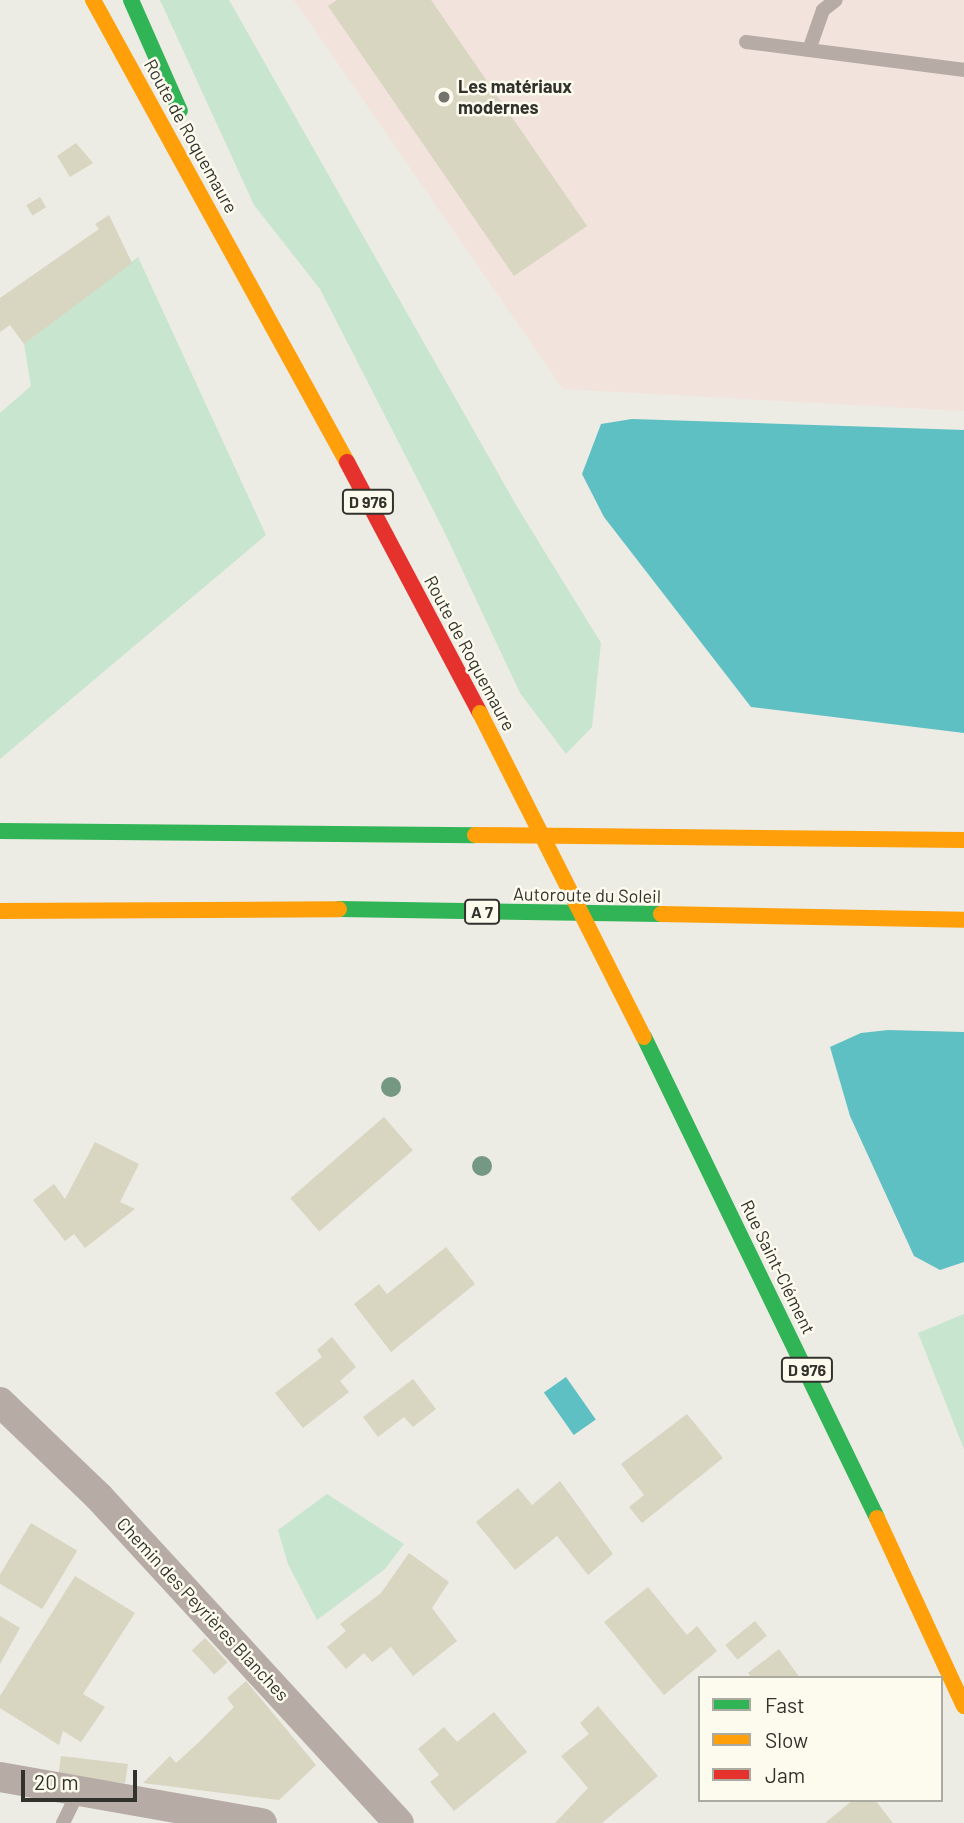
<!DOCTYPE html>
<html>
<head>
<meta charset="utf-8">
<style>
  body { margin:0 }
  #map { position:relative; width:964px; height:1823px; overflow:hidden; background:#ecebe4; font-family:Barlow,sans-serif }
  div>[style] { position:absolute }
  .commercial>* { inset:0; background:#f2e3dd }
  .green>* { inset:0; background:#c8e5cf }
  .water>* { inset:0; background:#5fc0c4; transform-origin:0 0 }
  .building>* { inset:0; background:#d8d5c1; transform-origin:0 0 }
  .lane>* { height:14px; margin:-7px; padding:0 7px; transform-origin:7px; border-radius:7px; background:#b6aba5 }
  .street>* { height:30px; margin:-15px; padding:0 15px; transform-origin:15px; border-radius:15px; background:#b6aba5 }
  .fast>* { height:16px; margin:-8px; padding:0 8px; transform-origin:8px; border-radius:8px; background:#30b455 }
  .slow>* { height:16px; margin:-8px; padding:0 8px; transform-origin:8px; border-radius:8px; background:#ff9f0a }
  .jam>* { height:16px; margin:-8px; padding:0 8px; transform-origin:8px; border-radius:8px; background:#e5322d }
  .slow-bridge>* { height:16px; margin:-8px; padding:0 8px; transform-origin:8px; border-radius:8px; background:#ff9f0a }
  .trees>* { width:20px; height:20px; margin:-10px; border-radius:50%; background:#759883 }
  .dots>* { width:19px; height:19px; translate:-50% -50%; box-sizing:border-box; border:4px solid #fdfbee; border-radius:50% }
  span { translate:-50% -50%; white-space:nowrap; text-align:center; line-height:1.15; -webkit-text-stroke:5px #fdfbee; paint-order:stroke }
  .shield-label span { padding:2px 5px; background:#fdfbee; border:2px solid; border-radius:5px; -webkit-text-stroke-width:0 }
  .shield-label { font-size:16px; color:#32322d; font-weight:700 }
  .poi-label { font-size:18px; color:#32322d; font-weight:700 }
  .left { translate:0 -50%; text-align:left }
  .street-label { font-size:18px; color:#32322d }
  .legend { position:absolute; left:698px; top:1676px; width:245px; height:126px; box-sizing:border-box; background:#fdfbee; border:2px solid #acaba1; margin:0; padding:9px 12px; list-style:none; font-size:21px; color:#32322d }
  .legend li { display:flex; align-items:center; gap:14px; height:35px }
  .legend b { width:35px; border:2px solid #acaba1 }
  .scale { position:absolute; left:21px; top:1770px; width:116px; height:32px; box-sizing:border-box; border:4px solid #32322d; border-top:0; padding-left:9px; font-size:21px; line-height:24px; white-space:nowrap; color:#32322d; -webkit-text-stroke:5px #fdfbee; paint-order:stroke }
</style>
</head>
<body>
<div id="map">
  <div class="commercial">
    <i style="clip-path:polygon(294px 0,964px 0,964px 411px,563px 389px)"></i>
  </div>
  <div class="green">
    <i style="clip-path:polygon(160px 0,229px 0,519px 510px,601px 643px,592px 727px,566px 754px,520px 693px,442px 527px,320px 289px,254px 205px)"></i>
    <i style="clip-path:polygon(138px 257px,266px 535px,0 759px,0 413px,31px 386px,24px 344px)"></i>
    <i style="clip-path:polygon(964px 1314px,964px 1449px,918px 1333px)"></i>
    <i style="clip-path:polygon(327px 1494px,404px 1544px,385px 1569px,317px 1620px,288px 1564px,278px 1530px)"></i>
  </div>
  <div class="water">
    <i style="clip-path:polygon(632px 419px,964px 430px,964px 733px,751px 707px,604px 517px,582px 474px,601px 424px)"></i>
    <i style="clip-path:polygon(888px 1030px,964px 1032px,964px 1262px,940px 1270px,914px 1256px,850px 1116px,830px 1047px,861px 1033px)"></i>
    <i style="left:566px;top:1377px;width:52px;height:27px;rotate:55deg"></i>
  </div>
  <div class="building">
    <i style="clip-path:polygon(337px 0,431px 0,587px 226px,514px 276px,328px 6px)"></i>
    <i style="clip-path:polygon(76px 143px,93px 163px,70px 177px,57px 156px)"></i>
    <i style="left:40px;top:197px;width:12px;height:16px;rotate:59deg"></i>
    <i style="clip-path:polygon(109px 215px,132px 263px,24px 344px,10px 325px,0 332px,0 298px,99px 229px,95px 224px)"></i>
    <i style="left:384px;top:1117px;width:44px;height:124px;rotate:49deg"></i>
    <i style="clip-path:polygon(95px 1142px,139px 1164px,120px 1202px,135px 1209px,85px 1248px,74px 1234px,65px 1241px,33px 1200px,54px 1184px,65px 1199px)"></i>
    <i style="clip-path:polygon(446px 1247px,475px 1284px,391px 1352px,354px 1304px,379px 1284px,387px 1294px)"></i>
    <i style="clip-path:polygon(332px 1337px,356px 1367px,340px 1381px,349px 1392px,303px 1428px,275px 1393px,322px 1357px,317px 1350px)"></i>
    <i style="clip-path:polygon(413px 1379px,436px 1409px,413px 1427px,404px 1417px,378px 1437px,363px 1417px)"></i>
    <i style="clip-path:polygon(687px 1414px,723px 1458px,642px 1523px,629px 1507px,644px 1495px,621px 1464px)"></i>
    <i style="clip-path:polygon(560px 1481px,613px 1554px,588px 1575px,557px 1536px,515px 1570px,476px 1522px,518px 1488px,532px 1505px)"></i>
    <i style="left:31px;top:1523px;width:54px;height:68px;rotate:31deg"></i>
    <i style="clip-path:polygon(409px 1553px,449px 1582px,432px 1608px,457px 1641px,413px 1676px,391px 1647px,372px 1662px,364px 1653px,346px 1669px,327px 1647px,346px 1631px,340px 1624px,381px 1593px)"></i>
    <i style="clip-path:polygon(75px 1576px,135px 1613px,83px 1694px,105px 1707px,81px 1742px,63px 1731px,59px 1745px,0 1708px,0 1696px)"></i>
    <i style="clip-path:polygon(648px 1587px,687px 1635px,697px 1626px,717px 1651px,664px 1695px,604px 1622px)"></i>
    <i style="clip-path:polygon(0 1616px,20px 1628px,0 1664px)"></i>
    <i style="left:755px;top:1621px;width:19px;height:38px;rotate:51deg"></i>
    <i style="left:205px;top:1638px;width:33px;height:18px;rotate:47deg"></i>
    <i style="clip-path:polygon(779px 1649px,800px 1678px,752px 1678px,748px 1673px)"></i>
    <i style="clip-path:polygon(246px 1681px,316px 1765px,279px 1800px,143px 1783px,170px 1756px,176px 1763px,198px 1743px,234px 1707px,227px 1698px)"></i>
    <i style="clip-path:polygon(598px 1706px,658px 1776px,602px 1823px,555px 1823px,588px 1788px,561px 1756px,589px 1734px,580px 1723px)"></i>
    <i style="clip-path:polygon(494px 1712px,527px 1752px,454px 1811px,430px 1782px,439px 1775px,418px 1749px,444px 1727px,457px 1742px)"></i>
    <i style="clip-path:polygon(61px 1756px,128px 1764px,125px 1783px,58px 1779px)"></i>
    <i style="clip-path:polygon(853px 1800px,875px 1800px,893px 1823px,825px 1823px)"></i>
  </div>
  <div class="lane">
    <i style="left:746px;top:42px;width:220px;rotate:7.3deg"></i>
    <i style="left:809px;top:50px;width:42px;rotate:-70.7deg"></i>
    <i style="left:823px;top:10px;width:16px;rotate:-38deg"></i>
    <i style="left:63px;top:1823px;width:37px;rotate:-64deg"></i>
  </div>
  <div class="street">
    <i style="left:0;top:1402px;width:137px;rotate:43.8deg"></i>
    <i style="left:99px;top:1497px;width:443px;rotate:47.4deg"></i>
    <i style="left:0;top:1777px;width:266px;rotate:10deg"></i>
  </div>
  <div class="fast">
    <i style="left:131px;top:0;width:121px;rotate:66.2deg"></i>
    <i style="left:0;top:831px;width:475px;rotate:0.5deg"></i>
    <i style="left:339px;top:909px;width:322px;rotate:0.9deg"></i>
    <i style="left:644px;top:1037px;width:534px;rotate:64.15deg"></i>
  </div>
  <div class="slow">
    <i style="left:93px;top:0;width:527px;rotate:61.2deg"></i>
    <i style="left:475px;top:835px;width:489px;rotate:0.6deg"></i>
    <i style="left:0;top:911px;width:339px;rotate:-0.3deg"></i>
    <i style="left:661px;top:914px;width:303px;rotate:1.1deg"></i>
    <i style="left:877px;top:1518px;width:207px;rotate:65.2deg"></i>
  </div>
  <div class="jam">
    <i style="left:347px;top:462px;width:284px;rotate:62.1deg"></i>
  </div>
  <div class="slow-bridge">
    <i style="left:480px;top:713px;width:363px;rotate:63.2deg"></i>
  </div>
  <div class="trees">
    <i style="left:391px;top:1087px"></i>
    <i style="left:482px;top:1166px"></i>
  </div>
  <div class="dots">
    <i style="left:444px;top:97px;background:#73736d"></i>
  </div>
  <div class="shield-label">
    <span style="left:368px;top:502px">D 976</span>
    <span style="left:482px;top:912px">A 7</span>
    <span style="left:807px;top:1370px">D 976</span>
  </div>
  <div class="poi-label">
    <span class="left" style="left:458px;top:97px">Les matériaux<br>modernes</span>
  </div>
  <div class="street-label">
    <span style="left:191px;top:136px;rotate:61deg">Route de Roquemaure</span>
    <span style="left:470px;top:653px;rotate:62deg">Route de Roquemaure</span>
    <span style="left:587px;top:895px;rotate:1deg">Autoroute du Soleil</span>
    <span style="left:778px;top:1267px;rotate:64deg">Rue Saint-Clément</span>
    <span style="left:203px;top:1609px;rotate:47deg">Chemin des Peyrières Blanches</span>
  </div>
  <ul class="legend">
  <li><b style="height:9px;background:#30b455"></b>Fast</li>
  <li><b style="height:9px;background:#ff9f0a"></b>Slow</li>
  <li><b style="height:9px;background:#e5322d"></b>Jam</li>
  </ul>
  <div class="scale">20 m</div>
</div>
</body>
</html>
